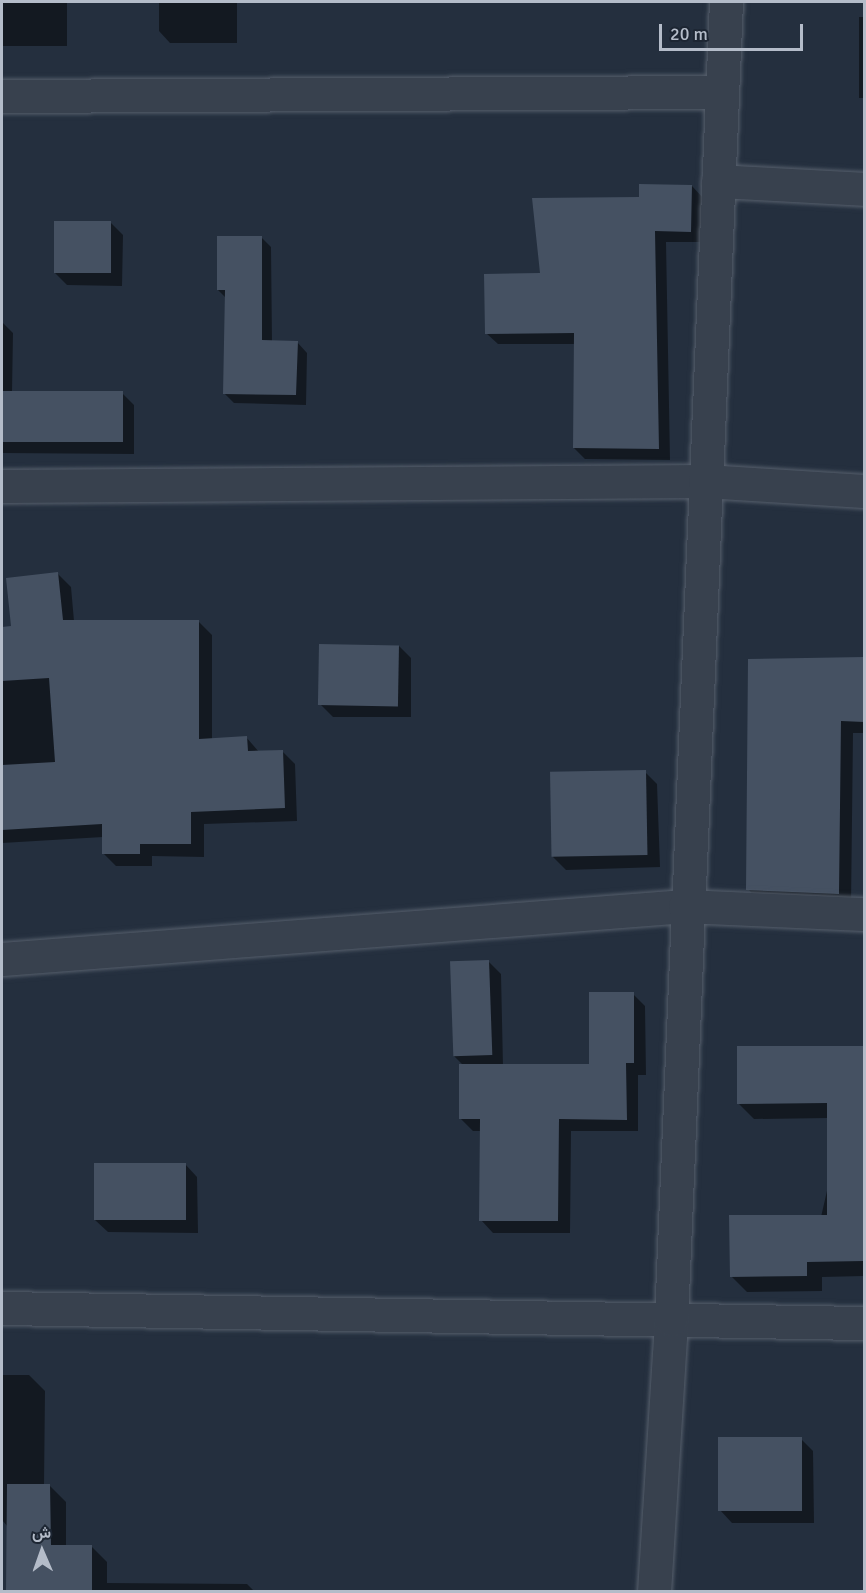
<!DOCTYPE html>
<html>
<head>
<meta charset="utf-8">
<style>
  body { margin:0 }
  #map { position:relative; width:866px; height:1593px; overflow:hidden; background:#242f3e; font-family:Signika,Vazirmatn,sans-serif }
  div>[style] { position:absolute }
  .shadow>* { inset:0; background:#0007; transform-origin:0 0 }
  .building>* { inset:0; background:#455162; transform-origin:0 0 }
  .roads { filter:drop-shadow(0 0 2px #565f6c) drop-shadow(0 0 2px #565f6c) }
  .minor>* { height:33px; margin:-16.5px; padding:0 16.5px; transform-origin:16.5px; border-radius:16.5px; background:#38414e }
  span { translate:-50% -50%; white-space:nowrap; text-align:center; line-height:1.15; -webkit-text-stroke:4.5px #1d2633; paint-order:stroke }
  .frame { position:absolute; inset:0; border:3px solid #b4bcc9; pointer-events:none }
  .north { position:absolute; left:12px; top:1521px; width:60px; height:60px; -webkit-text-stroke:4px #1d2633; paint-order:stroke; rotate:358deg; font-size:16px; font-weight:700; line-height:24px; text-align:center; color:#b4bcc9 }
  .north::after { content:''; display:block; margin:auto; width:21px; height:27px; background:#b4bcc9; clip-path:polygon(50% 0,100% 100%,50% 72%,0 100%) }
  .scale { position:absolute; left:659px; top:24px; width:144px; height:27px; box-sizing:border-box; border:3px solid #b4bcc9; border-top:0; padding-left:8px; font-size:18px; line-height:21px; white-space:nowrap; color:#b4bcc9; -webkit-text-stroke:4px #1d2633; paint-order:stroke }
</style>
</head>
<body>
<div id="map">
  <div class="shadow">
    <i style="left:2px;top:2px;width:65px;height:44px"></i>
    <i style="clip-path:polygon(159px 2px,237px 2px,237px 43px,170px 43px,159px 31px)"></i>
    <i style="left:859px;top:17px;width:5px;height:81px"></i>
    <i style="clip-path:polygon(692px 186px,703px 198px,702px 242px,666px 242px,670px 460px,585px 459px,574px 448px,575px 344px,498px 344px,486px 333px,541px 275px,640px 199px)"></i>
    <i style="clip-path:polygon(110px 222px,123px 235px,122px 286px,67px 285px,55px 273px)"></i>
    <i style="clip-path:polygon(261px 237px,271px 247px,272px 342px,297px 342px,307px 353px,306px 405px,234px 403px,224px 393px,226px 298px,218px 290px)"></i>
    <i style="clip-path:polygon(2px 322px,13px 333px,12px 392px,122px 393px,134px 405px,134px 454px,2px 453px)"></i>
    <i style="clip-path:polygon(58px 574px,71px 587px,74px 621px,199px 622px,212px 635px,212px 740px,246px 737px,259px 752px,282px 751px,295px 764px,297px 821px,204px 824px,204px 857px,152px 856px,152px 866px,116px 866px,103px 853px,103px 837px,2px 843px,2px 628px,12px 628px)"></i>
    <i style="clip-path:polygon(399px 646px,411px 658px,411px 717px,333px 717px,321px 705px)"></i>
    <i style="clip-path:polygon(749px 660px,864px 661px,864px 733px,853px 733px,851px 906px,760px 902px,748px 889px)"></i>
    <i style="clip-path:polygon(645px 772px,657px 784px,660px 867px,566px 870px,553px 857px)"></i>
    <i style="clip-path:polygon(488px 961px,501px 974px,503px 1066px,590px 1065px,633px 994px,645px 1006px,646px 1075px,638px 1075px,638px 1131px,571px 1131px,570px 1233px,493px 1233px,481px 1220px,481px 1131px,473px 1131px,460px 1118px,464px 1066px,454px 1056px)"></i>
    <i style="clip-path:polygon(738px 1047px,864px 1048px,864px 1276px,822px 1277px,822px 1291px,747px 1292px,731px 1276px,821px 1217px,829px 1182px,828px 1118px,754px 1119px,738px 1103px)"></i>
    <i style="clip-path:polygon(185px 1164px,197px 1177px,198px 1233px,108px 1232px,95px 1220px)"></i>
    <i style="clip-path:polygon(2px 1375px,29px 1375px,45px 1391px,44px 1486px,50px 1486px,66px 1502px,66px 1546px,91px 1546px,107px 1562px,107px 1583px,247px 1584px,255px 1592px,8px 1592px,8px 1527px,2px 1520px)"></i>
    <i style="clip-path:polygon(801px 1439px,813px 1451px,814px 1523px,732px 1523px,720px 1510px)"></i>
  </div>
  <div class="building">
    <i style="clip-path:polygon(639px 184px,692px 185px,691px 232px,655px 231px,659px 449px,573px 448px,574px 333px,485px 334px,484px 274px,540px 273px,532px 198px,639px 197px)"></i>
    <i style="left:54px;top:221px;width:57px;height:52px"></i>
    <i style="clip-path:polygon(217px 236px,262px 236px,262px 340px,298px 341px,296px 395px,223px 394px,225px 290px,217px 290px)"></i>
    <i style="left:2px;top:391px;width:121px;height:51px"></i>
    <i style="clip-path:polygon(58px 572px,63px 620px,199px 620px,199px 739px,247px 736px,248px 751px,283px 750px,285px 808px,191px 812px,191px 844px,140px 844px,140px 854px,102px 854px,102px 824px,2px 830px,2px 765px,55px 762px,49px 678px,2px 681px,2px 627px,11px 626px,6px 578px)"></i>
    <i style="left:319px;top:644px;width:80px;height:61px;rotate:1deg"></i>
    <i style="clip-path:polygon(864px 657px,864px 722px,841px 721px,839px 894px,746px 890px,748px 659px)"></i>
    <i style="left:646px;top:770px;width:85px;height:96px;rotate:89deg"></i>
    <i style="left:489px;top:960px;width:95px;height:39px;rotate:88deg"></i>
    <i style="clip-path:polygon(589px 992px,634px 992px,634px 1063px,626px 1063px,627px 1120px,559px 1119px,558px 1221px,479px 1221px,480px 1119px,459px 1119px,459px 1064px,589px 1064px)"></i>
    <i style="clip-path:polygon(737px 1046px,864px 1046px,864px 1261px,807px 1262px,807px 1276px,730px 1277px,729px 1215px,827px 1215px,827px 1103px,737px 1104px)"></i>
    <i style="left:94px;top:1163px;width:92px;height:57px"></i>
    <i style="left:802px;top:1437px;width:74px;height:84px;rotate:90deg"></i>
    <i style="clip-path:polygon(7px 1484px,50px 1484px,51px 1545px,92px 1545px,92px 1592px,6px 1592px)"></i>
  </div>
  <div class="roads">
    <div class="minor">
      <i style="left:2px;top:96px;width:720px;rotate:-0.32deg"></i>
      <i style="left:718px;top:181px;width:146px;rotate:3.1deg"></i>
      <i style="left:2px;top:486px;width:703px;rotate:-0.41deg"></i>
      <i style="left:705px;top:481px;width:159px;rotate:3.6deg"></i>
      <i style="left:2px;top:959px;width:685px;rotate:-4.44deg"></i>
      <i style="left:685px;top:906px;width:179px;rotate:2.6deg"></i>
      <i style="left:2px;top:1308px;width:862px;rotate:1deg"></i>
      <i style="left:654px;top:1592px;width:274px;rotate:-86.4deg"></i>
      <i style="left:671px;top:1319px;width:1318px;rotate:-87.61deg"></i>
    </div>
  </div>
  <div class="frame"></div>
  <div class="north">ش</div>
  <div class="scale">20 m</div>
</div>
</body>
</html>
